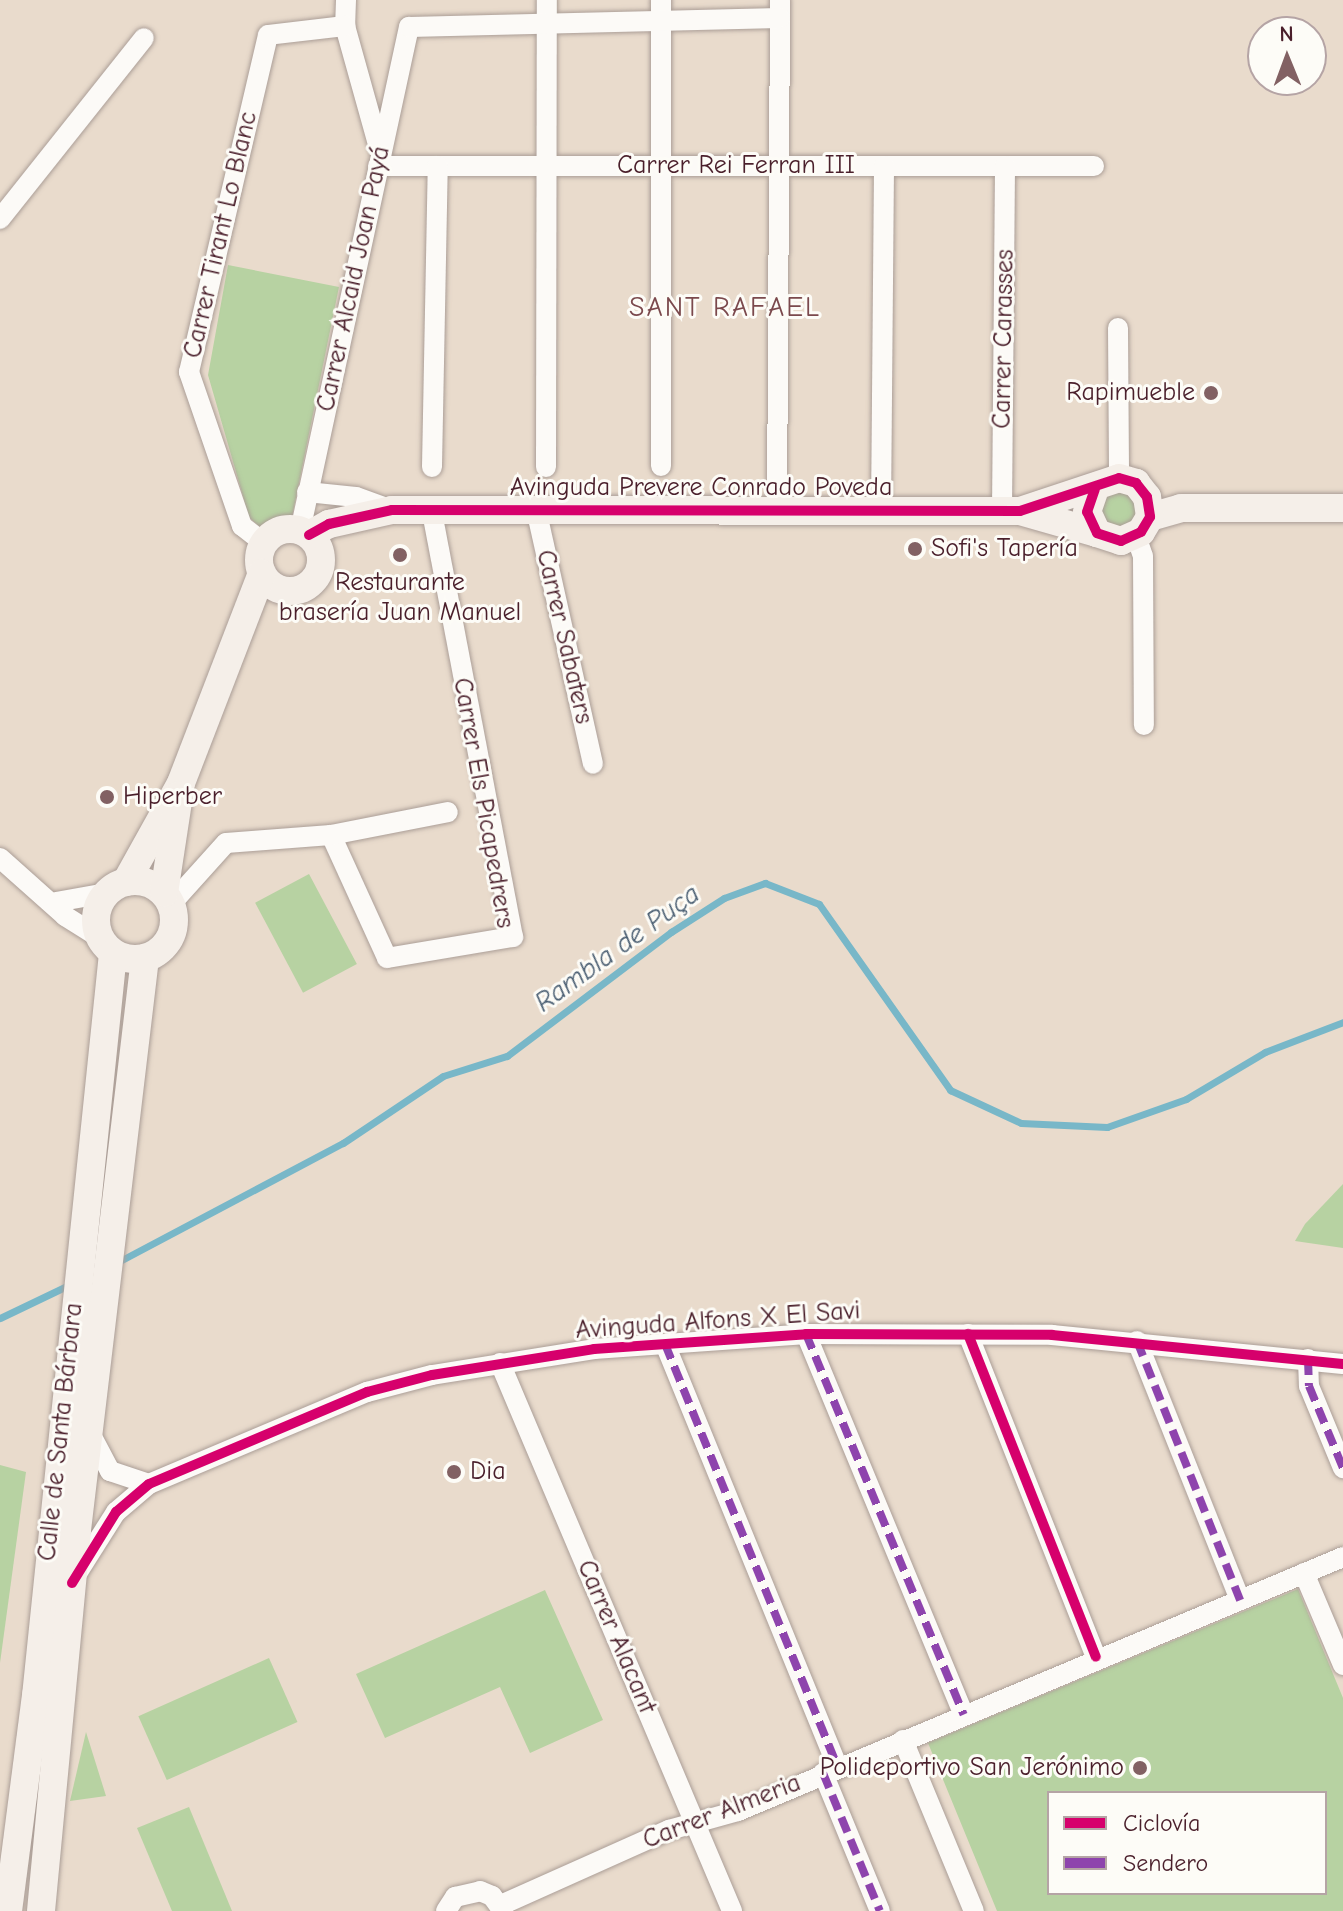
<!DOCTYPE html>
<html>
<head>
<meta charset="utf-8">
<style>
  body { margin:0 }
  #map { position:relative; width:1343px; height:1911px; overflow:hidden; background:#e9dbcc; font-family:"Comic Neue",sans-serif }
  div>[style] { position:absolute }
  .green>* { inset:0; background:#b7d2a2; transform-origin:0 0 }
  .round { border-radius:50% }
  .stream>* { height:7px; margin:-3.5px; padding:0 3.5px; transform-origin:3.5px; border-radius:3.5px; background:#78b7c8 }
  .roads { filter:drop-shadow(0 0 2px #ab9e97) drop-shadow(0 0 2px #ab9e97) }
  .street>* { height:20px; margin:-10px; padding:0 10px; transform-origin:10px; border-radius:10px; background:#fcfaf7 }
  .secondary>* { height:28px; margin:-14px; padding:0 14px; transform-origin:14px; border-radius:14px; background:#f5efe9 }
  .secondary>.ring { margin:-14px; padding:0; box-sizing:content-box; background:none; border:28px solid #f5efe9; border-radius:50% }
  .quiet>* { height:8px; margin-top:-4px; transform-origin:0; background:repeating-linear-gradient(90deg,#8e44ad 0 16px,transparent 0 24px) }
  .cycleway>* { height:10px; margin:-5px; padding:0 5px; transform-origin:5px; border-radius:5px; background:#d6006c }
  .dots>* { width:22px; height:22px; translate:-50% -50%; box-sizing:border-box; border:4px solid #fdfcf7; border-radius:50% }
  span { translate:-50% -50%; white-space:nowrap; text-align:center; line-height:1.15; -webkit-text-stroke:6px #fdfcf7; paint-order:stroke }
  .street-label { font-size:26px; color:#4a1f2b }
  .poi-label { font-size:26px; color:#4a1f2b }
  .right { translate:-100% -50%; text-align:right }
  .left { translate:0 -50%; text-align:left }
  .neighbourhood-label { font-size:28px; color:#7b494d; letter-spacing:2px }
  .water-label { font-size:28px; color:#495d71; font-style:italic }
  .legend { position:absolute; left:1047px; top:1791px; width:280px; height:104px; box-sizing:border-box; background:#fdfcf7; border:2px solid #b5a4a5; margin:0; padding:10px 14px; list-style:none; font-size:24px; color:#4a1f2b }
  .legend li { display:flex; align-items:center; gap:16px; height:40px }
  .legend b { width:40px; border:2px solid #b5a4a5 }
  .north { position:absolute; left:1247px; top:16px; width:80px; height:80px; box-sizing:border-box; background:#fdfcf7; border:2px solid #b5a4a5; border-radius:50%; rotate:359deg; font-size:22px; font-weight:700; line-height:32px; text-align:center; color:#4a1f2b }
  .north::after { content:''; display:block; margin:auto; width:28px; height:36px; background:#826163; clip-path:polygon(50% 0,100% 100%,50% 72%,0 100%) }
</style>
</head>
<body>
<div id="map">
  <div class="green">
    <i style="clip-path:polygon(228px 265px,339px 287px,292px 517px,271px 520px,261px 528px,249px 517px,208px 375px)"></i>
    <i class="round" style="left:1100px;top:491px;width:36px;height:36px"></i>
    <i style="left:309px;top:874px;width:102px;height:61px;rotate:62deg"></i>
    <i style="clip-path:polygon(1343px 1184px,1343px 1248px,1295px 1241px,1305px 1224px)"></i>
    <i style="clip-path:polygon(0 1465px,26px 1472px,0 1663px)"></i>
    <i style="clip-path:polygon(evenodd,1298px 1589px,1343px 1698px,1343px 1911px,997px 1911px,928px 1743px,1298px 1589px,1049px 1793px,1325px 1793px,1325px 1893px,1049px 1893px,1049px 1793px)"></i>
    <i style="clip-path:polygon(545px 1590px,603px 1720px,530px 1753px,500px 1687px,385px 1738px,356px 1674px)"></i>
    <i style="left:269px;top:1658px;width:70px;height:143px;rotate:66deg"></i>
    <i style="clip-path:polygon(86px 1732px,106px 1796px,70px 1801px)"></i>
    <i style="clip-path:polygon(189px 1807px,232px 1911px,172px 1911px,137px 1828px)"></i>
  </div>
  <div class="stream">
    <i style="left:116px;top:1263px;width:257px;rotate:-27.9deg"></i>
    <i style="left:343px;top:1143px;width:120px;rotate:-33.8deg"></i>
    <i style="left:443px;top:1076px;width:67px;rotate:-17.4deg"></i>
    <i style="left:507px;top:1056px;width:206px;rotate:-37.1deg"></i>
    <i style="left:671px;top:932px;width:63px;rotate:-32.7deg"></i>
    <i style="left:724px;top:898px;width:44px;rotate:-20.1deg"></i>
    <i style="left:765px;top:883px;width:58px;rotate:21.3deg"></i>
    <i style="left:819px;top:904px;width:228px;rotate:54.8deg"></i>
    <i style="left:950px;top:1090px;width:78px;rotate:24.9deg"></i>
    <i style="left:1021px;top:1123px;width:86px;rotate:2.7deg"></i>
    <i style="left:1107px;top:1127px;width:84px;rotate:-19.5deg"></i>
    <i style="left:1186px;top:1099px;width:92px;rotate:-30.7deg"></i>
    <i style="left:1265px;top:1052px;width:84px;rotate:-21deg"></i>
    <i style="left:0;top:1318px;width:81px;rotate:-25.6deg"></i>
  </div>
  <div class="roads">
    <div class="street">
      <i style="left:346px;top:0;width:26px;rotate:92deg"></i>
      <i style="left:345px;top:26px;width:130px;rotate:74.4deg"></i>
      <i style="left:661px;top:0;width:466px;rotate:90deg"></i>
      <i style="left:378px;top:166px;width:716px"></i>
      <i style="left:0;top:219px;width:231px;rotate:-51.5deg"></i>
      <i style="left:1118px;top:328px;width:150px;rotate:89.6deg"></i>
      <i style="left:432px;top:467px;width:301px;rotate:-88.9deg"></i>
      <i style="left:546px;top:467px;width:467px;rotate:-89.9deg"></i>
      <i style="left:307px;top:492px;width:49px;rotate:5.8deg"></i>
      <i style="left:356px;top:497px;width:38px;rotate:20deg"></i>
      <i style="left:536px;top:509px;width:261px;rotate:77.4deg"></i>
      <i style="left:777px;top:510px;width:510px;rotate:-89.66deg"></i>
      <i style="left:881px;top:511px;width:345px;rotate:-89.5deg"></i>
      <i style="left:1002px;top:511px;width:345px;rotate:-89.5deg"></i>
      <i style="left:300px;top:531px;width:516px;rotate:-77.8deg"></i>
      <i style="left:409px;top:27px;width:371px;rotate:-1.4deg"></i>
      <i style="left:1136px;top:536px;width:21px;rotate:71deg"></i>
      <i style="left:1143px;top:556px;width:169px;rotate:89.7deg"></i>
      <i style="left:264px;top:543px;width:28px;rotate:-142deg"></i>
      <i style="left:242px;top:526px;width:163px;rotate:-109deg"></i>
      <i style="left:189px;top:372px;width:346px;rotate:-76.8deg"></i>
      <i style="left:268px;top:35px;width:78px;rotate:-6.7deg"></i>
      <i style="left:331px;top:835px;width:135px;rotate:65.5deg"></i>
      <i style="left:387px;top:958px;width:128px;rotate:-9.5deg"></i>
      <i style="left:513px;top:937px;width:436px;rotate:-100.8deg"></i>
      <i style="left:0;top:858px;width:87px;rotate:41.7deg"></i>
      <i style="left:65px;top:916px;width:41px;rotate:32.2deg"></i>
      <i style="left:56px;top:902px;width:51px;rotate:-10.2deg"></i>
      <i style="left:171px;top:904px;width:82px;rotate:-48deg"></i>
      <i style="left:226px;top:843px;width:105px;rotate:-4.4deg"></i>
      <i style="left:331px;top:835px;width:119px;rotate:-11.1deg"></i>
      <i style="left:806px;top:1334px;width:412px;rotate:67.5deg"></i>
      <i style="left:968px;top:1334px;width:347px;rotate:68.4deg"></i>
      <i style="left:1137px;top:1341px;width:279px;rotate:68.3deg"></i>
      <i style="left:665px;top:1344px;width:457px;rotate:67.8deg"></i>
      <i style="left:1308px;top:1359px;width:27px;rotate:88deg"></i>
      <i style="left:1309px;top:1386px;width:89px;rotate:67.5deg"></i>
      <i style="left:500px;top:1363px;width:595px;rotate:67.05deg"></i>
      <i style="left:91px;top:1435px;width:41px;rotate:62.2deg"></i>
      <i style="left:110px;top:1471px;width:41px;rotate:18.4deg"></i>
      <i style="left:78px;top:1572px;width:71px;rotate:-57.7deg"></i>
      <i style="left:116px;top:1512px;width:43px;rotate:-40.3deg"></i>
      <i style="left:149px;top:1484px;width:237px;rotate:-22.9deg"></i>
      <i style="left:367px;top:1392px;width:67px;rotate:-14.7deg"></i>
      <i style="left:432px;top:1375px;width:164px;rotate:-9.1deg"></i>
      <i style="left:594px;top:1349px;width:213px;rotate:-4deg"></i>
      <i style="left:806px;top:1334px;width:246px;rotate:0.2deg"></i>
      <i style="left:1052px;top:1335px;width:292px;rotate:5.7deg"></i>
      <i style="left:1304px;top:1573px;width:100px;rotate:67deg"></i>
      <i style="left:903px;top:1740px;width:185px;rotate:67.5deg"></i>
      <i style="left:823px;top:1773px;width:149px;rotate:67.6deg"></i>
      <i style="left:501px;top:1905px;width:184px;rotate:-24.1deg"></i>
      <i style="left:669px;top:1830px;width:72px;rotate:-15.4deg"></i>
      <i style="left:738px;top:1811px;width:656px;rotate:-22.77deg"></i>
      <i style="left:446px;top:1911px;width:17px;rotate:-57deg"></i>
      <i style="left:455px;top:1897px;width:26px;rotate:-13deg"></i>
      <i style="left:480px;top:1891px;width:13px;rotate:23deg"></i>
      <i style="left:492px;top:1896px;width:19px;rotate:54deg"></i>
    </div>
    <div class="secondary">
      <i style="left:1020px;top:511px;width:80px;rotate:15.9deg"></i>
      <i style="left:1150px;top:517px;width:32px;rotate:-16deg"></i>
      <i style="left:1181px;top:508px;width:162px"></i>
      <i class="ring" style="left:259px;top:529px;width:34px;height:34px"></i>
      <i style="left:309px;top:535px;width:23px;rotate:-29deg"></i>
      <i style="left:329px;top:524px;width:65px;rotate:-12.5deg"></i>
      <i style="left:392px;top:510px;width:628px;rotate:0.09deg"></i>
      <i style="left:1020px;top:511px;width:104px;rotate:-18.4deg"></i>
      <i style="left:1119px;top:478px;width:18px;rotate:16deg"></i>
      <i style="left:1136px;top:483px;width:18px;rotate:52deg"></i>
      <i style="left:1147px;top:497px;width:20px;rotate:81deg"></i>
      <i style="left:1150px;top:517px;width:17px;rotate:121deg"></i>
      <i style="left:1141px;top:532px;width:22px;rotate:156deg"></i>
      <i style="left:1121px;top:541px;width:25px;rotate:-162deg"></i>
      <i style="left:1097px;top:533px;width:23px;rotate:-115deg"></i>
      <i style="left:1087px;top:512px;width:24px;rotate:-71deg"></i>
      <i class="ring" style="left:96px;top:881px;width:50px;height:50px"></i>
      <i style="left:126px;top:882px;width:113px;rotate:-60.9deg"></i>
      <i style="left:181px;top:783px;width:225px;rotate:-68.9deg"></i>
      <i style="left:164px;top:893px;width:99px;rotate:-81.3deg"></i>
      <i style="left:8px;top:1911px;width:217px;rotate:-82.6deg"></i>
      <i style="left:36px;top:1696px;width:747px;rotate:-84.08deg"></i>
      <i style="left:41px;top:1911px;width:383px;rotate:-84.6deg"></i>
      <i style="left:77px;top:1530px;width:576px;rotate:-83.22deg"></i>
    </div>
  </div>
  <div class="quiet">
    <i style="left:806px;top:1334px;width:412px;rotate:67.5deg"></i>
    <i style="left:1137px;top:1341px;width:279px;rotate:68.3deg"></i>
    <i style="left:665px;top:1344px;width:457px;rotate:67.8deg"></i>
    <i style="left:1308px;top:1359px;width:27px;rotate:88deg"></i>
    <i style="left:1309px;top:1386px;width:89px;rotate:67.5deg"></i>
    <i style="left:823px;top:1773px;width:149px;rotate:67.6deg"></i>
  </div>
  <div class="cycleway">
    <i style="left:309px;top:535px;width:23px;rotate:-29deg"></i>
    <i style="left:329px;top:524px;width:65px;rotate:-12.5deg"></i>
    <i style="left:392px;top:510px;width:628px;rotate:0.09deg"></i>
    <i style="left:1020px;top:511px;width:104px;rotate:-18.4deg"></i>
    <i style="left:1119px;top:478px;width:18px;rotate:16deg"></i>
    <i style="left:1136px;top:483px;width:18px;rotate:52deg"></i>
    <i style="left:1147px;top:497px;width:20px;rotate:81deg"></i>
    <i style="left:1150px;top:517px;width:17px;rotate:121deg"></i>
    <i style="left:1141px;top:532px;width:22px;rotate:156deg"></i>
    <i style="left:1121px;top:541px;width:25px;rotate:-162deg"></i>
    <i style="left:1097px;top:533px;width:23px;rotate:-115deg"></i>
    <i style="left:1087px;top:512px;width:24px;rotate:-71deg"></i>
    <i style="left:968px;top:1334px;width:347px;rotate:68.4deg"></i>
    <i style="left:72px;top:1583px;width:84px;rotate:-58.2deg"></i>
    <i style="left:116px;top:1512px;width:43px;rotate:-40.3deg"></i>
    <i style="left:149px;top:1484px;width:237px;rotate:-22.9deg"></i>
    <i style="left:367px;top:1392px;width:67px;rotate:-14.7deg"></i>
    <i style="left:432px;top:1375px;width:164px;rotate:-9.1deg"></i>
    <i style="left:594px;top:1349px;width:213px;rotate:-4deg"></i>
    <i style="left:806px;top:1334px;width:246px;rotate:0.2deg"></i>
    <i style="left:1052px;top:1335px;width:292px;rotate:5.7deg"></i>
  </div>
  <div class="dots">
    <i style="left:1211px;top:393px;background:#826163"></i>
    <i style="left:915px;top:549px;background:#826163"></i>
    <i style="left:400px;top:555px;background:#826163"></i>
    <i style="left:107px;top:797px;background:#826163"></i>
    <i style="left:454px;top:1472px;background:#826163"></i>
    <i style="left:1140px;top:1768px;background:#826163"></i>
  </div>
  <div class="street-label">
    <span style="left:736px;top:166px">Carrer Rei Ferran III</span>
    <span style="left:221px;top:235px;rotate:-77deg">Carrer Tirant Lo Blanc</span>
    <span style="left:354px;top:279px;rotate:-78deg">Carrer Alcaid Joan Payá</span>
    <span style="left:1004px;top:339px;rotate:-89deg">Carrer Carasses</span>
    <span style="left:701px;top:488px">Avinguda Prevere Conrado Poveda</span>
    <span style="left:564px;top:637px;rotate:77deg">Carrer Sabaters</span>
    <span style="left:483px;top:803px;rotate:80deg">Carrer Els Picapedrers</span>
    <span style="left:718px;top:1321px;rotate:-4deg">Avinguda Alfons X El Savi</span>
    <span style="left:61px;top:1432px;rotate:-84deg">Calle de Santa Bárbara</span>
    <span style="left:616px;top:1637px;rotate:67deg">Carrer Alacant</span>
    <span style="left:722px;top:1812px;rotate:-21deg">Carrer Almeria</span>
  </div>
  <div class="poi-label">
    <span class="right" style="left:1195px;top:393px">Rapimueble</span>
    <span class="left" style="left:931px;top:549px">Sofi's Tapería</span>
    <span style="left:400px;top:598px">Restaurante<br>brasería Juan Manuel</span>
    <span class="left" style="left:123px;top:797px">Hiperber</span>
    <span class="left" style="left:470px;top:1472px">Dia</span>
    <span class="right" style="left:1124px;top:1768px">Polideportivo San Jerónimo</span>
  </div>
  <div class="neighbourhood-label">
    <span style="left:725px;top:307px">SANT RAFAEL</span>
  </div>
  <div class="water-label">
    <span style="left:617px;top:948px;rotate:-36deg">Rambla de Puça</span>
  </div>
  <ul class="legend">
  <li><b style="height:10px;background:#d6006c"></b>Ciclovía</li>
  <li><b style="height:10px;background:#8e44ad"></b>Sendero</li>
  </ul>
  <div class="north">N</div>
</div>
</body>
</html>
